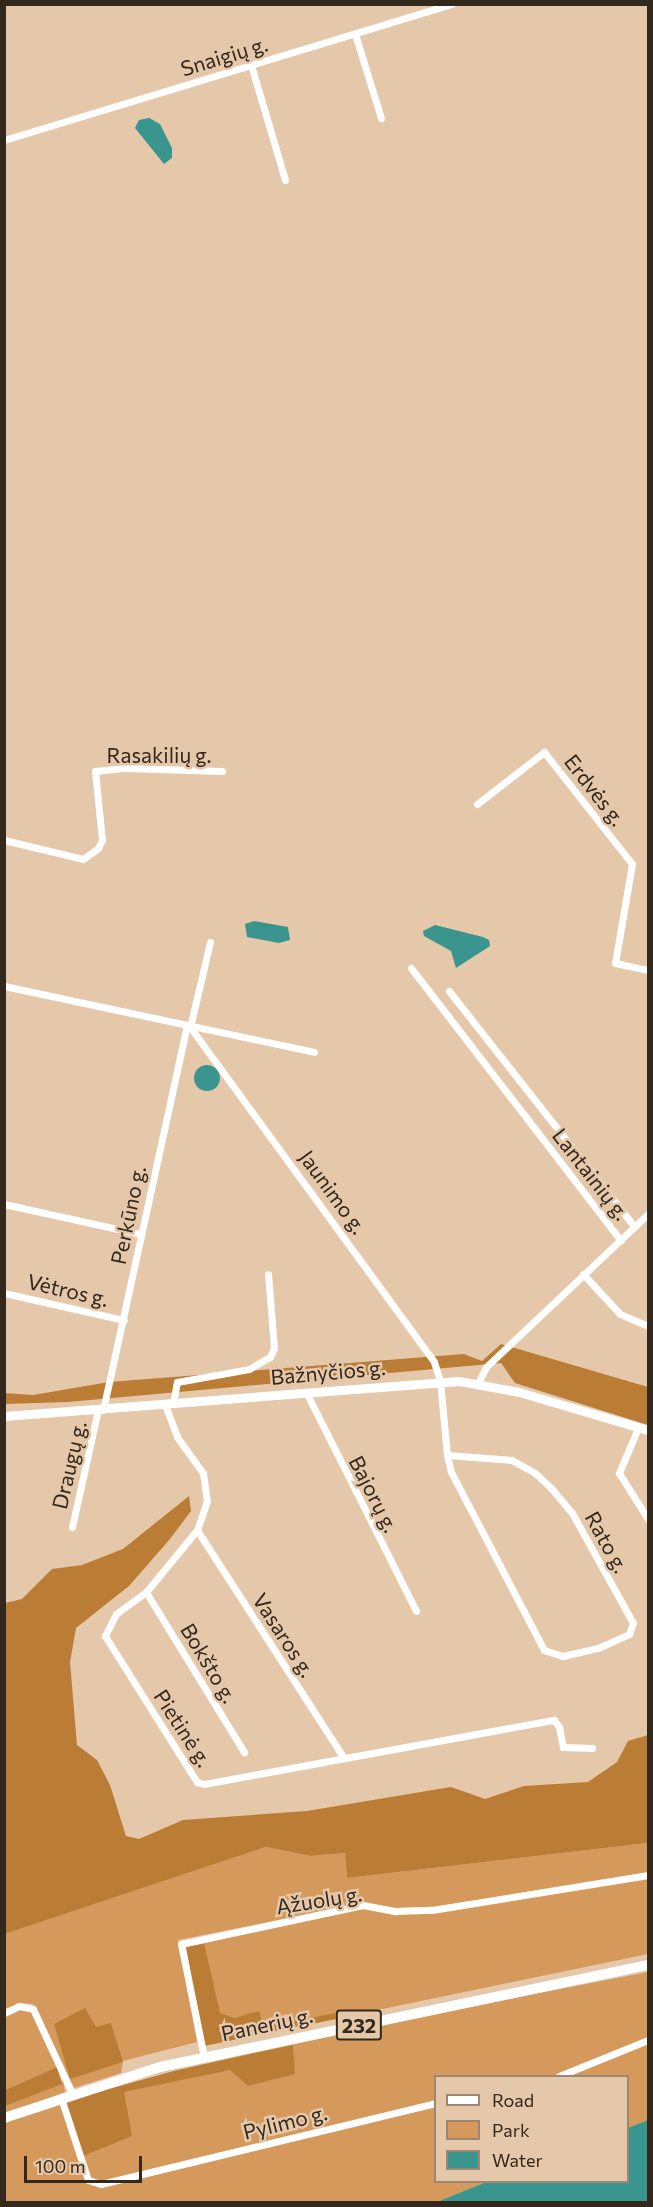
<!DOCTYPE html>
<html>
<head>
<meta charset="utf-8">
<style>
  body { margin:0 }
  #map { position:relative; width:653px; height:2207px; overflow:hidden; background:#e5c7aa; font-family:Commissioner,sans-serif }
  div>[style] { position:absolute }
  .green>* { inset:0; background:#d59a5b }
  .forest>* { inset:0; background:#bb7d35 }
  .water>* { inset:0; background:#39958d }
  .round { border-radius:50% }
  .street>* { height:7px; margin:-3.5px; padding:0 3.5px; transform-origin:3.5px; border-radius:3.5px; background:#fff }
  .secondary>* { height:9px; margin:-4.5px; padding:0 4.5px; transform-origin:4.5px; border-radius:4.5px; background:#fff }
  .primary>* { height:10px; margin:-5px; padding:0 5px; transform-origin:5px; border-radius:5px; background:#fff }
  span { translate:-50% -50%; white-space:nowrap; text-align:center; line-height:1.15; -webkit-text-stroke:5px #e5c7aa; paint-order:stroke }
  .shield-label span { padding:2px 4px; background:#e5c7aa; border:2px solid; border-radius:4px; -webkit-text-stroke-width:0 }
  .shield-label { font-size:20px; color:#33281c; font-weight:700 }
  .street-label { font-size:21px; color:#33281c }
  .frame { position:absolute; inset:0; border:6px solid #33281c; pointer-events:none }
  .legend { position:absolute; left:434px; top:2075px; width:195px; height:108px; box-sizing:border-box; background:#e5c7aa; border:2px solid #9e8771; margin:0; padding:8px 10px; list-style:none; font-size:18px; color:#33281c }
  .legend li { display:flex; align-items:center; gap:12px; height:30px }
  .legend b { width:30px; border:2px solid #9e8771 }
  .scale { position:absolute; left:24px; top:2156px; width:118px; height:27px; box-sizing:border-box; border:3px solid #33281c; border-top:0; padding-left:8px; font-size:18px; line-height:21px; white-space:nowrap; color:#33281c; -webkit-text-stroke:4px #e5c7aa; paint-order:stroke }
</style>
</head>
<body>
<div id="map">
  <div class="green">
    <i style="clip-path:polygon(648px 1843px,648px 1873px,434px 1907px,397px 1908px,363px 1903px,178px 1940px,197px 2042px,123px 2061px,121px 2073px,74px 2088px,33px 2004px,20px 2003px,5px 2011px,5px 1934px,266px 1847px,311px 1856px,345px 1853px,347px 1878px)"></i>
    <i style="clip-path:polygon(648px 1877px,648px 1954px,204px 2046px,186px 1947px,362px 1907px,432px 1912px)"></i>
    <i style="clip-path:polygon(648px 1972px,648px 2120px,628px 2128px,628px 2076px,436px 2076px,436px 2182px,486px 2182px,437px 2202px,5px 2202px,5px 2123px,56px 2104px,174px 2071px,384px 2023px)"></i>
    <i style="clip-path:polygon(19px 2008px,31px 2011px,57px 2067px,5px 2090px,5px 2016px)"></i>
    <i style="clip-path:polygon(63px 2081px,65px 2092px,5px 2115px,5px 2106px)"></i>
  </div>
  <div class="forest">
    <i style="clip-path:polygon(501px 1344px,648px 1387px,648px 1425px,515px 1383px,501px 1363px,68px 1402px,5px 1404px,4px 1393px,33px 1395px,109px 1382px,464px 1354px,482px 1361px)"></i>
    <i style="clip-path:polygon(189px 1496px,191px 1511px,170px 1539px,129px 1586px,76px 1628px,70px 1662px,77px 1745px,97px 1760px,110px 1785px,126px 1836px,139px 1839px,183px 1820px,307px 1811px,451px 1787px,485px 1799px,524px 1786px,588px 1782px,617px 1762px,628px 1741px,648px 1735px,648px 1843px,347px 1878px,345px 1853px,311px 1856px,266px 1847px,5px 1934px,5px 1603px,22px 1599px,52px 1569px,82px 1565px,123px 1549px)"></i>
    <i style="clip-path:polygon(204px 1943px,220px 2013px,234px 2018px,259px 2011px,264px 2027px,335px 2013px,336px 2019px,204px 2046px,186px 1947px)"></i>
    <i style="clip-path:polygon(85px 2008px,96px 2027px,111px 2023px,123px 2062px,70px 2079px,54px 2024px)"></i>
    <i style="clip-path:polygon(293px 2045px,295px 2074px,248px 2086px,230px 2070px,124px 2092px,132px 2136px,83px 2156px,66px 2101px,174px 2071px)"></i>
    <i style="clip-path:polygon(57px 2067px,62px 2084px,5px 2106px,5px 2090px)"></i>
  </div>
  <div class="water">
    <i style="clip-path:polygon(149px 118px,160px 124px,172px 148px,172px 158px,164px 164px,135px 128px,139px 120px)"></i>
    <i style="clip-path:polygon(254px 921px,288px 927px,290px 940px,279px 943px,247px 937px,245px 924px)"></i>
    <i style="clip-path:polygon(435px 925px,483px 937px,489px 940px,490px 946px,456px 968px,451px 951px,424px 936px,423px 931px)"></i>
    <i class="round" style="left:194px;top:1065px;width:26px;height:26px"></i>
    <i style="clip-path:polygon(648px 2120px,648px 2202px,437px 2202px,486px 2182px,628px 2182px,628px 2128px)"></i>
  </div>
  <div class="street">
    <i style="left:355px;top:34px;width:88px;rotate:72.8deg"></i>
    <i style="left:251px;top:65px;width:120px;rotate:73.5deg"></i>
    <i style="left:4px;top:140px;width:468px;rotate:-16.9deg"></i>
    <i style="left:477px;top:804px;width:85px;rotate:-37.8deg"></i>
    <i style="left:544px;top:752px;width:142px;rotate:51.8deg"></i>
    <i style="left:632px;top:864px;width:100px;rotate:99.7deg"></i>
    <i style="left:615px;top:963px;width:34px;rotate:12deg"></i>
    <i style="left:4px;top:840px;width:81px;rotate:13.5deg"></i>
    <i style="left:83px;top:859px;width:19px;rotate:-36deg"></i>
    <i style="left:98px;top:848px;width:9px;rotate:-63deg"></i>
    <i style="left:102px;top:840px;width:69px;rotate:-95.8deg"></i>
    <i style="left:95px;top:771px;width:30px;rotate:-6deg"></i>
    <i style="left:125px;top:768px;width:97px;rotate:1.8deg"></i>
    <i style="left:210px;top:942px;width:87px;rotate:103.2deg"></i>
    <i style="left:190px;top:1027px;width:414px;rotate:53.9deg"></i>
    <i style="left:434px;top:1362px;width:20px;rotate:72deg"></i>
    <i style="left:440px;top:1381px;width:74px;rotate:84.6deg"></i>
    <i style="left:447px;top:1455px;width:17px;rotate:77deg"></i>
    <i style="left:451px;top:1472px;width:201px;rotate:62.4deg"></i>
    <i style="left:544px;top:1650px;width:20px;rotate:18deg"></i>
    <i style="left:563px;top:1656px;width:36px;rotate:-13deg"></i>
    <i style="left:598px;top:1648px;width:34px;rotate:-24deg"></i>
    <i style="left:629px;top:1634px;width:12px;rotate:-70deg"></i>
    <i style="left:633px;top:1623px;width:126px;rotate:-119deg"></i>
    <i style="left:572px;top:1513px;width:33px;rotate:-130deg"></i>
    <i style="left:551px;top:1488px;width:22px;rotate:-137deg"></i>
    <i style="left:535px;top:1473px;width:26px;rotate:-151deg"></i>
    <i style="left:512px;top:1460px;width:65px;rotate:-175.6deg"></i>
    <i style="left:411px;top:968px;width:344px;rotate:52.4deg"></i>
    <i style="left:4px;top:986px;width:317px;rotate:12deg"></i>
    <i style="left:449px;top:991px;width:300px;rotate:51.8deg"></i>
    <i style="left:4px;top:1204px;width:140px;rotate:12.4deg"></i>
    <i style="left:583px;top:1274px;width:54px;rotate:47.2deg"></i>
    <i style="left:620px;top:1314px;width:30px;rotate:23deg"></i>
    <i style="left:4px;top:1293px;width:123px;rotate:12.7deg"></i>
    <i style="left:478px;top:1383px;width:18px;rotate:-63deg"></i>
    <i style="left:486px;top:1367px;width:223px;rotate:-43.4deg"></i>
    <i style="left:306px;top:1392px;width:245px;rotate:63.3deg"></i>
    <i style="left:173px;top:1404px;width:22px;rotate:-80deg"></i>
    <i style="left:177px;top:1382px;width:73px;rotate:-10.2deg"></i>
    <i style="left:249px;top:1369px;width:24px;rotate:-30deg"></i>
    <i style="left:270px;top:1357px;width:10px;rotate:-66deg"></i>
    <i style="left:274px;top:1348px;width:74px;rotate:-94.6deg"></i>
    <i style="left:165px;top:1405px;width:34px;rotate:69deg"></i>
    <i style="left:177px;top:1437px;width:44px;rotate:54.2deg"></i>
    <i style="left:203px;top:1473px;width:28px;rotate:82deg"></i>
    <i style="left:207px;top:1501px;width:31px;rotate:109deg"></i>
    <i style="left:197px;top:1530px;width:80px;rotate:129.4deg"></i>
    <i style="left:146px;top:1592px;width:37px;rotate:144deg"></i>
    <i style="left:116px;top:1614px;width:25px;rotate:117deg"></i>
    <i style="left:105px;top:1636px;width:173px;rotate:57.8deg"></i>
    <i style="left:197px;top:1782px;width:7px;rotate:16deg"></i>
    <i style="left:204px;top:1784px;width:356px;rotate:-10.4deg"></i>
    <i style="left:554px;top:1720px;width:9px;rotate:54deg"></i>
    <i style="left:559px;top:1727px;width:20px;rotate:79deg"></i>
    <i style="left:563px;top:1747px;width:29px;rotate:2deg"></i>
    <i style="left:103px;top:1410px;width:393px;rotate:-77.7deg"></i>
    <i style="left:638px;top:1428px;width:49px;rotate:112.9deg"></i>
    <i style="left:619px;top:1473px;width:54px;rotate:57.8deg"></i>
    <i style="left:72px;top:1527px;width:120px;rotate:-77.5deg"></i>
    <i style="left:197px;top:1530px;width:271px;rotate:57.2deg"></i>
    <i style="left:146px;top:1592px;width:188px;rotate:58.5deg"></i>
    <i style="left:4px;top:2013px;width:17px;rotate:-25deg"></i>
    <i style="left:19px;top:2006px;width:14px;rotate:12deg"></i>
    <i style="left:33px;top:2009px;width:93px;rotate:65.1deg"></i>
    <i style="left:204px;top:2057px;width:115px;rotate:-101.5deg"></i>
    <i style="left:181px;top:1944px;width:186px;rotate:-12.1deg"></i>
    <i style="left:363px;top:1905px;width:33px;rotate:11deg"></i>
    <i style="left:395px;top:1911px;width:37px;rotate:-2deg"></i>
    <i style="left:432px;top:1910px;width:219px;rotate:-9.2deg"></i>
    <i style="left:559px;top:2076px;width:96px;rotate:-22deg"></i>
    <i style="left:61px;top:2098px;width:86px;rotate:71.8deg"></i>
    <i style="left:88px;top:2180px;width:14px;rotate:17deg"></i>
    <i style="left:101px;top:2184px;width:345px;rotate:-13.6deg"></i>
  </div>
  <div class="secondary">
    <i style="left:4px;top:1416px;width:456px;rotate:-4.4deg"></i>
    <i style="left:459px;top:1381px;width:61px;rotate:10.4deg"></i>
    <i style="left:519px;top:1392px;width:134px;rotate:16.4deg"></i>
  </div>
  <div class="primary">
    <i style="left:4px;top:2118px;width:164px;rotate:-18.1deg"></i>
    <i style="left:160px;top:2067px;width:499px;rotate:-11.8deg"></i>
  </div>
  <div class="shield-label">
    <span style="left:359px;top:2025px">232</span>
  </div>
  <div class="street-label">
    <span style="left:224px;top:56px;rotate:-17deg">Snaigių g.</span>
    <span style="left:159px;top:755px">Rasakilių g.</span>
    <span style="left:595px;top:790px;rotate:52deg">Erdvės g.</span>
    <span style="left:591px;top:1174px;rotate:52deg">Lantainių g.</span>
    <span style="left:333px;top:1192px;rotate:54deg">Jaunimo g.</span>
    <span style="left:128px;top:1215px;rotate:-78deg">Perkūno g.</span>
    <span style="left:68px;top:1290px;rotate:13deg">Vėtros g.</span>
    <span style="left:328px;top:1372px;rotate:-5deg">Bažnyčios g.</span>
    <span style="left:69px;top:1465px;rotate:-77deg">Draugų g.</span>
    <span style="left:374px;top:1494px;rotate:63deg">Bajorų g.</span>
    <span style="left:607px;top:1542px;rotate:61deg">Rato g.</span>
    <span style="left:284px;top:1635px;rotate:57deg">Vasaros g.</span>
    <span style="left:209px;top:1663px;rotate:59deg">Bokšto g.</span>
    <span style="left:183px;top:1728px;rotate:57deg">Pietinė g.</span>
    <span style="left:319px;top:1900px;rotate:-9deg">Ąžuolų g.</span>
    <span style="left:267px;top:2024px;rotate:-12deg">Panerių g.</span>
    <span style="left:285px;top:2122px;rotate:-14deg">Pylimo g.</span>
  </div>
  <div class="frame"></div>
  <ul class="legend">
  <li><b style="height:8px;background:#fff"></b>Road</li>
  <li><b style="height:16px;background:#d59a5b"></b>Park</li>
  <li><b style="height:16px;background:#39958d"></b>Water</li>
  </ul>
  <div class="scale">100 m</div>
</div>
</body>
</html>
